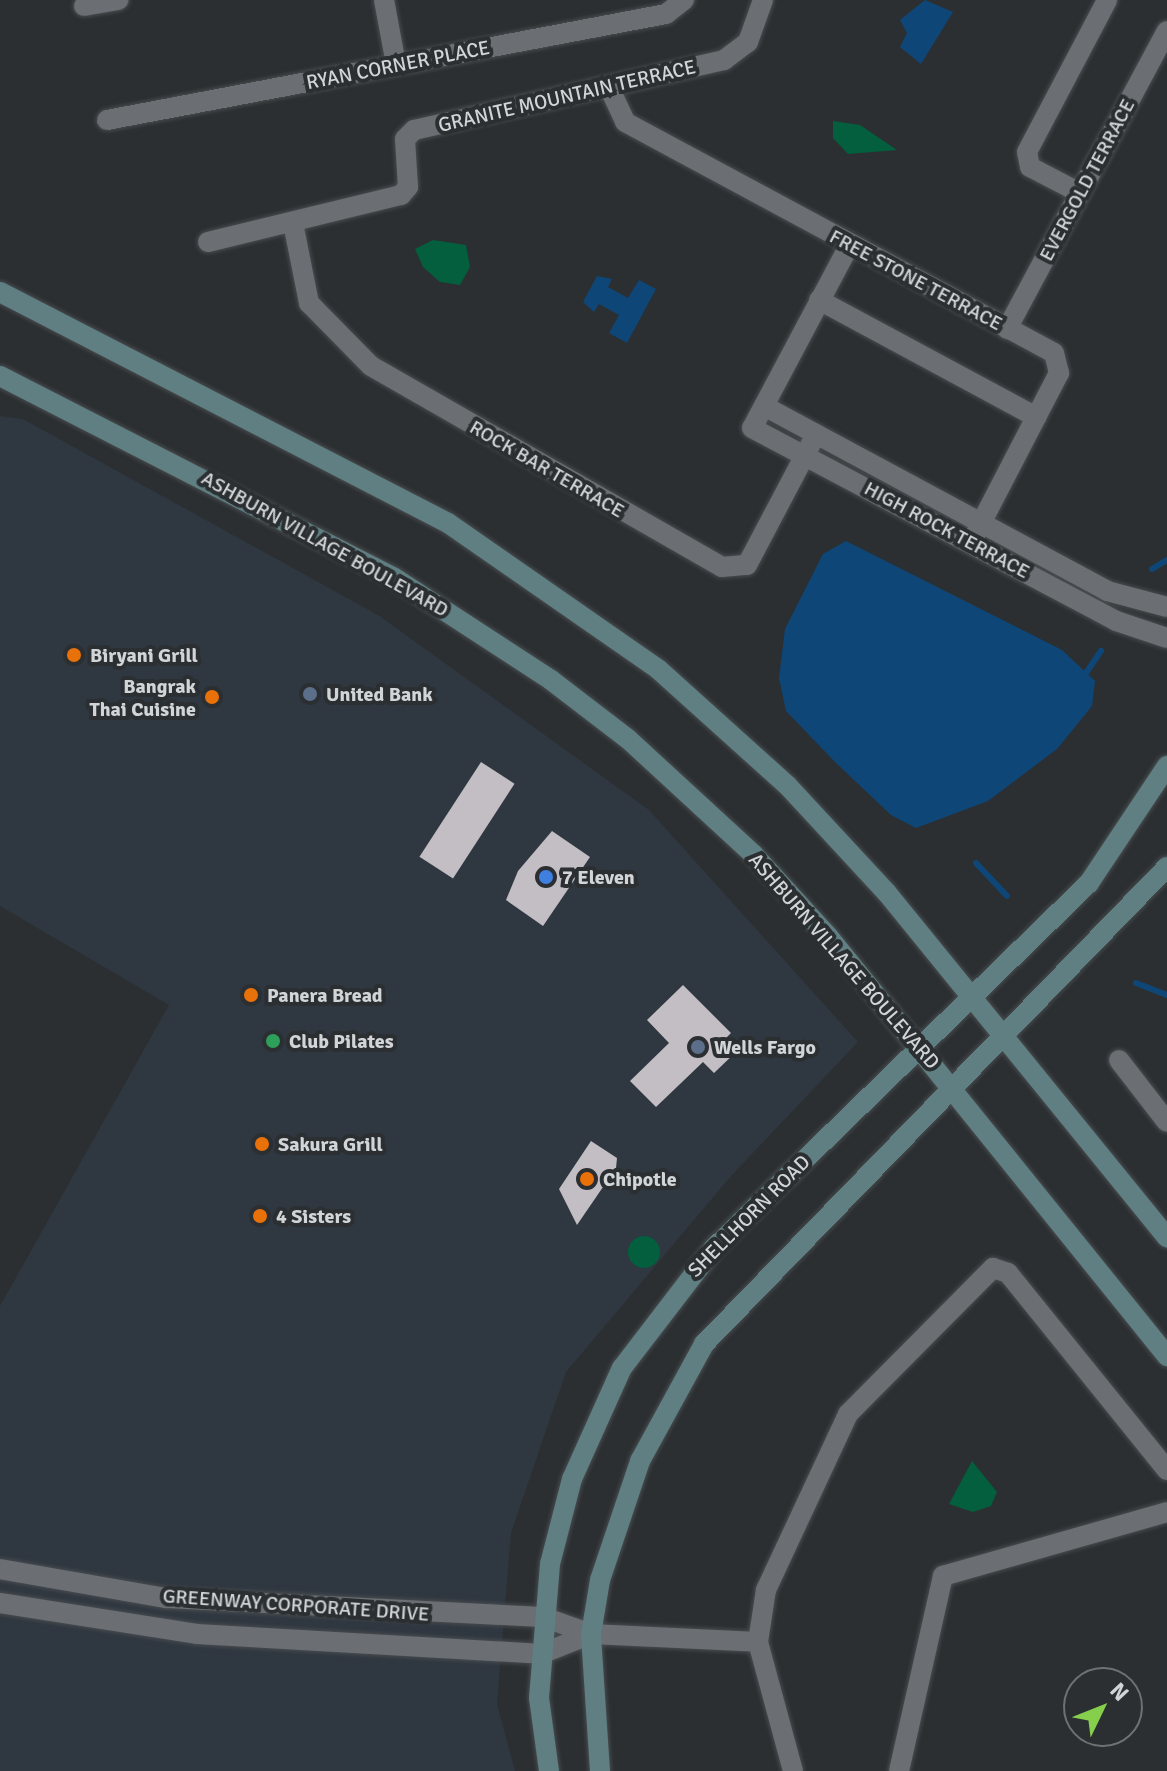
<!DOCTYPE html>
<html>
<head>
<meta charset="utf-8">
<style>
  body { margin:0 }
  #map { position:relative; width:1167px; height:1771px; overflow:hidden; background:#2b2f32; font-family:Signika,sans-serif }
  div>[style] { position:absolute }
  .built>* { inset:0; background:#2f3740 }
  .green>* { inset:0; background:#035f3e }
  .round { border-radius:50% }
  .water>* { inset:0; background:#0e4777 }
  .stream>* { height:6px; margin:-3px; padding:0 3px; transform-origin:3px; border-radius:3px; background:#0e4777 }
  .building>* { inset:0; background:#c2bec3; transform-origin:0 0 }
  .roads { filter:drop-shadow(0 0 2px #484c4f) drop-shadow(0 0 2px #484c4f) }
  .street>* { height:20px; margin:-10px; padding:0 10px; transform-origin:10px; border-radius:10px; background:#6b6f74 }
  .secondary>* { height:20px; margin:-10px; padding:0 10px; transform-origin:10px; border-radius:10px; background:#5f7f82 }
  .dots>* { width:22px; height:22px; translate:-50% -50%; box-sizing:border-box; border:4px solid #2b2f32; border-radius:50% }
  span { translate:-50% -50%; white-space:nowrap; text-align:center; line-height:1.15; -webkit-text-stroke:8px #2b2f32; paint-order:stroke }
  .street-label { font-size:20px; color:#d2d5d7 }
  .poi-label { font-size:20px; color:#d2d5d7; font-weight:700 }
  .left { translate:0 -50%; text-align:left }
  .right { translate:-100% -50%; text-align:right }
  .north { position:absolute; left:1063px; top:1667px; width:80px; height:80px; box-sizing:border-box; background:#2b2f32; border:2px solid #6e7174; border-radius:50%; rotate:47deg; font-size:22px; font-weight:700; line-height:32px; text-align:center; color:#d2d5d7 }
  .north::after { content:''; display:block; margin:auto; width:28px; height:36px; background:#86cf4c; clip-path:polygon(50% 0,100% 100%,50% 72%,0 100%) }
</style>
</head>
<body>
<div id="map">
  <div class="built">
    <i style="clip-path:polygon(0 416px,23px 419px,378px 615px,649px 810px,858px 1042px,731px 1176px,566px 1372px,511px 1533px,497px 1704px,515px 1771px,0 1771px,0 1306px,169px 1005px,0 906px)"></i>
  </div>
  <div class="green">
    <i style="clip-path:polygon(833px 121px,860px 125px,897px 150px,848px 154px,833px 138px)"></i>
    <i style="clip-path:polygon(433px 240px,466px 245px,470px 267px,460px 285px,440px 282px,423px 267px,415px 249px)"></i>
    <i class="round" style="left:628px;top:1236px;width:32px;height:32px"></i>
    <i style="clip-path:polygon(972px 1461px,997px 1492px,991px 1506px,973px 1512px,949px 1504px)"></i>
  </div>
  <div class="water">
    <i style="clip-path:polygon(925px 0,953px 12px,921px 64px,900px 47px,907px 33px,900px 20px)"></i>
    <i style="clip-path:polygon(597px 276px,612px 279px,608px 287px,628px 298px,639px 280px,656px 289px,627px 343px,609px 333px,619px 315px,599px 304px,594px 312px,583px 302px)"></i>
    <i style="clip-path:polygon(846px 541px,1062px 650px,1095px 681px,1092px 706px,1057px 749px,988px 801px,916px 828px,891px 815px,835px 762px,786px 711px,779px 678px,785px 629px,823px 554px)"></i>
  </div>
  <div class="stream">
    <i style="left:1152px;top:569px;width:17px;rotate:-31deg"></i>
    <i style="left:1086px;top:673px;width:27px;rotate:-56deg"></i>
    <i style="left:976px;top:863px;width:45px;rotate:46.8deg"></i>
    <i style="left:1136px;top:983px;width:33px;rotate:21deg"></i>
  </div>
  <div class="building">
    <i style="left:481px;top:762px;width:40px;height:113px;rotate:33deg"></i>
    <i style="clip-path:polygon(552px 831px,590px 857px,543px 926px,506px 900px,518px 871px)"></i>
    <i style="clip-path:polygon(683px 985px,731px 1033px,724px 1040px,736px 1052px,714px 1073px,703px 1062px,656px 1107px,630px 1081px,669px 1043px,647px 1020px)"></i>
    <i style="clip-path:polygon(591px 1141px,617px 1158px,616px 1168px,577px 1225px,559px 1189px)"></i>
  </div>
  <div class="roads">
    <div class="street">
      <i style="left:384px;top:0;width:65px;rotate:79.4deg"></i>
      <i style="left:84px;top:6px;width:35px;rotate:-10deg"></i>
      <i style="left:609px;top:87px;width:38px;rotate:65deg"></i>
      <i style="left:625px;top:122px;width:487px;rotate:28.3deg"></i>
      <i style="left:1054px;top:353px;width:21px;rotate:76deg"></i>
      <i style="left:1059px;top:373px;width:191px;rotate:117.4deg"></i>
      <i style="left:107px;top:120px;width:569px;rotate:-10.74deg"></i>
      <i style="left:666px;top:14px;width:23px;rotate:-38deg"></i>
      <i style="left:1080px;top:193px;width:56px;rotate:-152.5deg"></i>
      <i style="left:1030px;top:167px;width:15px;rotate:-101deg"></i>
      <i style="left:1027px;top:152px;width:172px;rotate:-62.2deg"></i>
      <i style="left:293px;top:223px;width:82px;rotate:78.7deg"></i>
      <i style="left:309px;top:303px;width:88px;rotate:45.5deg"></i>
      <i style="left:371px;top:366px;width:404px;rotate:29.8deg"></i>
      <i style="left:722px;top:567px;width:25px;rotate:-5deg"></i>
      <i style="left:747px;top:565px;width:148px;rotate:-62.2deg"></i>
      <i style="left:208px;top:242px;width:199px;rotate:-13.7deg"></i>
      <i style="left:401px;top:195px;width:11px;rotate:-49deg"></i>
      <i style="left:408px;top:187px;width:48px;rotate:-93.6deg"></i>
      <i style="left:405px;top:139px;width:13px;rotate:-45deg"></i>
      <i style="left:414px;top:130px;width:318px;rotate:-12.7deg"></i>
      <i style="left:724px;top:60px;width:30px;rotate:-37deg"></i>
      <i style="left:748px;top:42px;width:45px;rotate:-70.3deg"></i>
      <i style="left:850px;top:244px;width:208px;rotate:118deg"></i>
      <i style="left:752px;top:428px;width:412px;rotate:27.9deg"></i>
      <i style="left:1116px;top:621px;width:54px;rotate:18.4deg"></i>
      <i style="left:819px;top:300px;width:247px;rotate:28.3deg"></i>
      <i style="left:1007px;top:329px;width:338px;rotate:-61.8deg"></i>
      <i style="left:764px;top:406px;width:390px;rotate:28.3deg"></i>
      <i style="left:1107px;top:591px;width:62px;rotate:14.9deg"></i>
      <i style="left:1119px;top:1060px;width:78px;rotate:52.3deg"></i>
      <i style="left:0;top:1569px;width:169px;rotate:9.9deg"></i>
      <i style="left:167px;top:1598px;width:376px;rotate:2.9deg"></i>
      <i style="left:543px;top:1617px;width:51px;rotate:19.5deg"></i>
      <i style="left:0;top:1603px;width:199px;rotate:8.9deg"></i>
      <i style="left:197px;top:1634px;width:345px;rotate:3.3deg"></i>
      <i style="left:541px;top:1654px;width:54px;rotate:-21.8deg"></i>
      <i style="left:591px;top:1634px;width:167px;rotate:2.7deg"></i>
      <i style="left:793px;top:1771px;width:134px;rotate:-105.2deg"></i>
      <i style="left:758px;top:1642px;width:53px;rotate:-81.3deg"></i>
      <i style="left:766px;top:1590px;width:194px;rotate:-65deg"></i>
      <i style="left:848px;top:1414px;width:206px;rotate:-45.2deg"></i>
      <i style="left:993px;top:1268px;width:16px;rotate:18deg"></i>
      <i style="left:1008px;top:1273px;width:253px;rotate:51.1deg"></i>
      <i style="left:899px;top:1771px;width:200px;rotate:-77.3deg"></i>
      <i style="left:943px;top:1576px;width:233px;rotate:-15.9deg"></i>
    </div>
    <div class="secondary">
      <i style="left:0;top:292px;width:504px;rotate:27.28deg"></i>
      <i style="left:448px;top:523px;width:256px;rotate:34.8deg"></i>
      <i style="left:658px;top:669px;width:173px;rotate:42deg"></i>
      <i style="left:787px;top:785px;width:147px;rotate:47.2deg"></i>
      <i style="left:887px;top:893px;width:444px;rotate:50.9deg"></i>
      <i style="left:0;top:376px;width:441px;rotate:27.1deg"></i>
      <i style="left:393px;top:577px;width:189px;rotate:33.1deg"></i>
      <i style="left:551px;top:680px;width:97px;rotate:37.5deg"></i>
      <i style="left:628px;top:739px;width:170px;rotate:42.6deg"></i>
      <i style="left:753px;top:854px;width:111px;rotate:47.6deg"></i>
      <i style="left:828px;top:936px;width:540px;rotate:51.09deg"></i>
      <i style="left:549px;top:1771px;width:74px;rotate:-97.8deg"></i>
      <i style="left:539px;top:1698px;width:134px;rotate:-85.3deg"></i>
      <i style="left:550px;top:1564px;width:88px;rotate:-75.5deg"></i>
      <i style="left:572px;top:1479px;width:122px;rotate:-65.8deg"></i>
      <i style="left:622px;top:1368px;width:151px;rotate:-52.5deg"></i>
      <i style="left:714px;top:1248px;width:523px;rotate:-44.23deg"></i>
      <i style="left:1089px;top:883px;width:141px;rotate:-56.3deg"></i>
      <i style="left:600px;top:1771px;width:137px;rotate:-93.8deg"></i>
      <i style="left:591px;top:1634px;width:55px;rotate:-80.5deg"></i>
      <i style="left:600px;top:1580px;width:126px;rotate:-71.4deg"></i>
      <i style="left:640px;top:1461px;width:133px;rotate:-61.3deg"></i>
      <i style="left:704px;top:1344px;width:665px;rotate:-45.85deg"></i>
    </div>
  </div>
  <div class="dots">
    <i style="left:74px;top:655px;background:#e8710a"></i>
    <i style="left:310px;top:694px;background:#5c6f8a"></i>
    <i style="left:212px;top:697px;background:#e8710a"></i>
    <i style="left:546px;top:877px;background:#3f7fe0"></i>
    <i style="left:251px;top:995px;background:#e8710a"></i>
    <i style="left:273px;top:1041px;background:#2e9e5b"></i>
    <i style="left:698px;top:1047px;background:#5c6f8a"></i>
    <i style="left:262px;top:1144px;background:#e8710a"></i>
    <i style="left:587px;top:1179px;background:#e8710a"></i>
    <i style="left:260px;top:1216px;background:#e8710a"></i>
  </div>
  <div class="street-label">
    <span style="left:398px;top:65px;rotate:-11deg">RYAN CORNER PLACE</span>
    <span style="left:567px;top:96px;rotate:-13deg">GRANITE MOUNTAIN TERRACE</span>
    <span style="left:1087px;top:180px;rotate:-62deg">EVERGOLD TERRACE</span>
    <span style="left:916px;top:280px;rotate:28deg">FREE STONE TERRACE</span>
    <span style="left:547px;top:469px;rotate:30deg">ROCK BAR TERRACE</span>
    <span style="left:947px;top:530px;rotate:28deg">HIGH ROCK TERRACE</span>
    <span style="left:325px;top:544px;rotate:29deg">ASHBURN VILLAGE BOULEVARD</span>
    <span style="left:844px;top:961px;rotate:49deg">ASHBURN VILLAGE BOULEVARD</span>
    <span style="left:749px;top:1216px;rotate:-45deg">SHELLHORN ROAD</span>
    <span style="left:296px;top:1605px;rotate:4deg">GREENWAY CORPORATE DRIVE</span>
  </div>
  <div class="poi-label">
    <span class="left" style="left:90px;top:655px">Biryani Grill</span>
    <span class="right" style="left:196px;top:698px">Bangrak<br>Thai Cuisine</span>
    <span class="left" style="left:326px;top:694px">United Bank</span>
    <span class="left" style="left:562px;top:877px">7 Eleven</span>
    <span class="left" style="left:267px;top:995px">Panera Bread</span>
    <span class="left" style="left:289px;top:1041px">Club Pilates</span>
    <span class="left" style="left:714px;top:1047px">Wells Fargo</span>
    <span class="left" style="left:278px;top:1144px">Sakura Grill</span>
    <span class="left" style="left:603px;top:1179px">Chipotle</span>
    <span class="left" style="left:276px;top:1216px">4 Sisters</span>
  </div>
  <div class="north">N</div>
</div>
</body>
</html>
